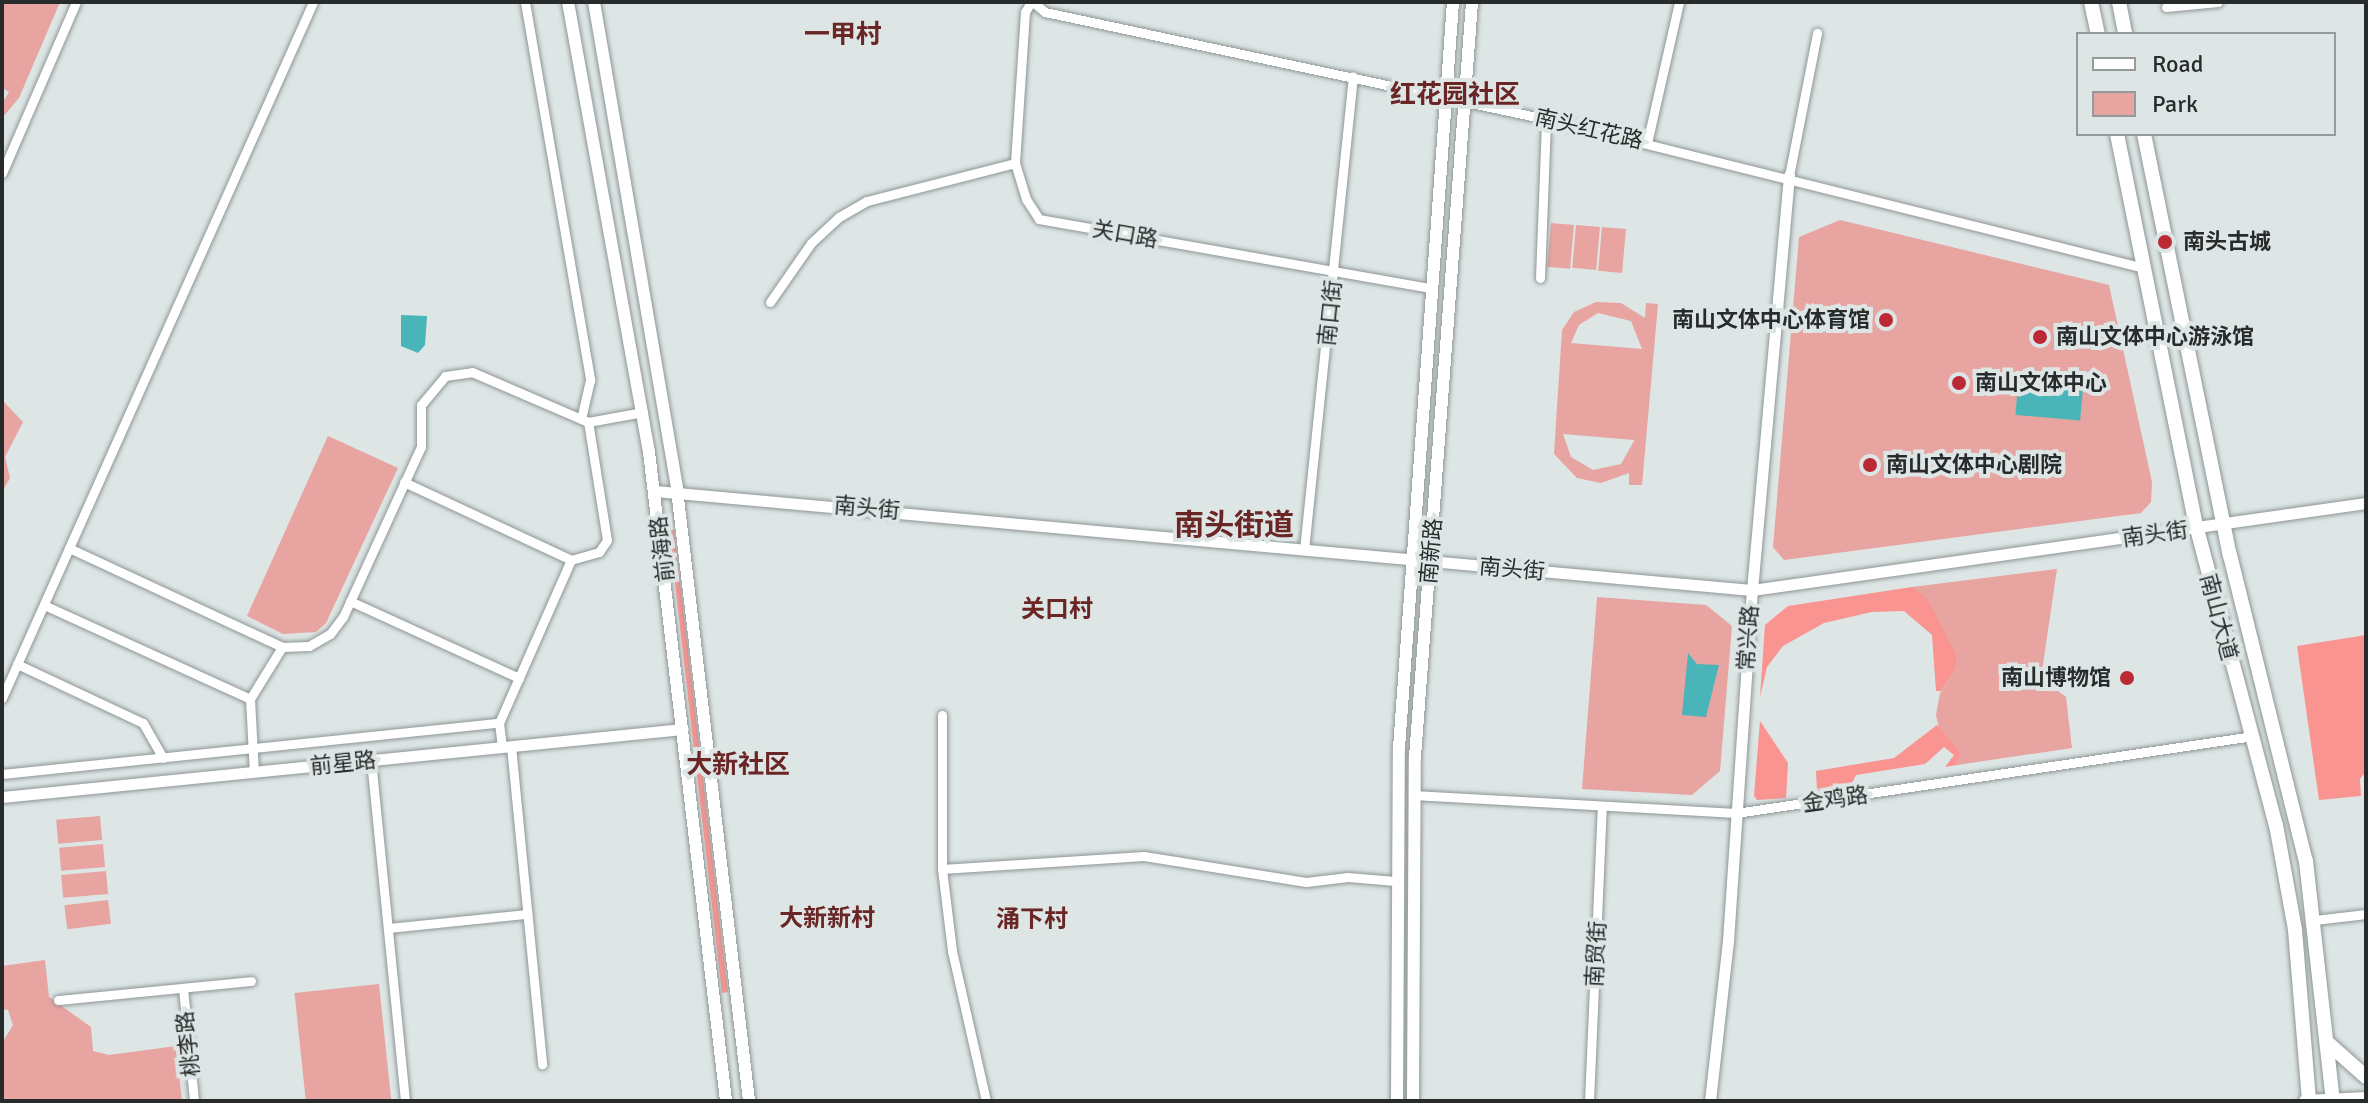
<!DOCTYPE html>
<html>
<head>
<meta charset="utf-8">
<style>
  body { margin:0 }
  #map { position:relative; width:2368px; height:1103px; overflow:hidden; background:#dde5e5; font-family:Signika,"Noto Sans SC",sans-serif }
  div>[style] { position:absolute }
  .green>* { inset:0; background:#e7a4a0; transform-origin:0 0 }
  .forest>* { inset:0; background:#f99490 }
  .water>* { inset:0; background:#49b5b9; transform-origin:0 0 }
  .roads { filter:drop-shadow(0 0 2px #8e9596) drop-shadow(0 0 2px #8e9596) }
  .minor>* { height:9px; margin:-4.5px; padding:0 4.5px; transform-origin:4.5px; border-radius:4.5px; background:#fff }
  .tertiary>* { height:11px; margin:-5.5px; padding:0 5.5px; transform-origin:5.5px; border-radius:5.5px; background:#fff }
  .secondary>* { height:12px; margin:-6px; padding:0 6px; transform-origin:6px; border-radius:6px; background:#fff }
  .primary>* { height:14px; margin:-7px; padding:0 7px; transform-origin:7px; border-radius:7px; background:#fff }
  .dots>* { width:22px; height:22px; translate:-50% -50%; box-sizing:border-box; border:4px solid #dde5e5; border-radius:50% }
  span { translate:-50% -50%; white-space:nowrap; text-align:center; line-height:1.15; -webkit-text-stroke:8px #dde5e5; paint-order:stroke }
  .street-label { font-size:22px; color:#282b2b }
  .poi-label { font-size:22px; color:#282b2b; font-weight:700 }
  .left { translate:0 -50%; text-align:left }
  .right { translate:-100% -50%; text-align:right }
  .neighbourhood-label { font-size:24px; color:#6a2525; font-weight:700 }
  .quarter-label { font-size:26px; color:#6a2525; font-weight:700 }
  .district-label { font-size:30px; color:#6a2525; font-weight:700 }
  .frame { position:absolute; inset:0; border:4px solid #282b2b; pointer-events:none }
  .legend { position:absolute; left:2076px; top:32px; width:260px; height:104px; box-sizing:border-box; background:#dde5e5; border:2px solid #959b9b; margin:0; padding:10px 14px; list-style:none; font-size:24px; color:#282b2b }
  .legend li { display:flex; align-items:center; gap:16px; height:40px }
  .legend b { width:40px; border:2px solid #959b9b }
</style>
</head>
<body>
<div id="map">
  <div class="green">
    <i style="clip-path:polygon(2px 2px,60px 2px,19px 98px,2px 118px,2px 103px,9px 92px,2px 88px)"></i>
    <i style="clip-path:polygon(1840px 220px,2109px 285px,2152px 482px,2151px 502px,2141px 513px,1784px 560px,1773px 547px,1799px 237px)"></i>
    <i style="left:1551px;top:223px;width:23px;height:44px;rotate:5deg"></i>
    <i style="left:1576px;top:225px;width:24px;height:43px;rotate:5deg"></i>
    <i style="left:1602px;top:227px;width:24px;height:44px;rotate:5deg"></i>
    <i style="clip-path:polygon(evenodd,1596px 302px,1621px 303px,1645px 318px,1646px 303px,1658px 304px,1642px 485px,1629px 485px,1629px 473px,1601px 483px,1577px 478px,1554px 454px,1562px 330px,1574px 312px,1596px 302px,1598px 313px,1631px 321px,1642px 349px,1571px 343px,1579px 325px,1598px 313px,1596px 302px,1563px 434px,1634px 440px,1634px 441px,1621px 464px,1593px 470px,1571px 457px,1563px 434px)"></i>
    <i style="clip-path:polygon(2px 400px,23px 422px,5px 457px,10px 478px,2px 492px)"></i>
    <i style="clip-path:polygon(328px 436px,398px 468px,326px 623px,316px 632px,283px 634px,247px 616px)"></i>
    <i style="clip-path:polygon(2057px 569px,2041px 678px,2066px 697px,2072px 748px,1957px 765px,1959px 752px,1940px 733px,1936px 715px,1940px 693px,1956px 669px,1912px 587px)"></i>
    <i style="clip-path:polygon(1597px 597px,1706px 605px,1732px 626px,1720px 771px,1692px 795px,1582px 789px)"></i>
    <i style="left:100px;top:816px;width:24px;height:44px;rotate:85deg"></i>
    <i style="left:103px;top:844px;width:23px;height:44px;rotate:85deg"></i>
    <i style="left:106px;top:871px;width:23px;height:45px;rotate:85deg"></i>
    <i style="left:108px;top:900px;width:24px;height:44px;rotate:83deg"></i>
    <i style="clip-path:polygon(45px 960px,49px 997px,91px 1027px,93px 1051px,109px 1055px,176px 1046px,182px 1101px,2px 1101px,2px 1043px,13px 1025px,8px 1010px,2px 1009px,2px 966px)"></i>
    <i style="left:379px;top:984px;width:118px;height:85px;rotate:84deg"></i>
  </div>
  <div class="forest">
    <i style="clip-path:polygon(674px 530px,728px 992px,722px 993px,669px 531px)"></i>
    <i style="clip-path:polygon(1912px 587px,1927px 598px,1956px 655px,1956px 669px,1941px 691px,1936px 691px,1932px 635px,1904px 611px,1872px 612px,1824px 623px,1783px 646px,1767px 667px,1760px 697px,1765px 625px,1788px 606px)"></i>
    <i style="clip-path:polygon(2366px 635px,2366px 771px,2360px 779px,2361px 796px,2319px 800px,2297px 646px)"></i>
    <i style="clip-path:polygon(1760px 721px,1788px 763px,1786px 798px,1757px 800px,1754px 796px)"></i>
    <i style="clip-path:polygon(1937px 725px,1960px 752px,1957px 765px,1945px 767px,1954px 755px,1944px 747px,1925px 764px,1856px 775px,1850px 787px,1817px 791px,1816px 771px,1894px 758px)"></i>
  </div>
  <div class="water">
    <i style="clip-path:polygon(401px 315px,427px 316px,425px 345px,418px 353px,401px 346px)"></i>
    <i style="left:2018px;top:385px;width:65px;height:30px;rotate:5deg"></i>
    <i style="clip-path:polygon(1688px 653px,1697px 664px,1719px 665px,1706px 717px,1682px 715px)"></i>
  </div>
  <div class="roads">
    <div class="minor">
      <i style="left:525px;top:2px;width:384px;rotate:80.2deg"></i>
      <i style="left:590px;top:380px;width:40px;rotate:103deg"></i>
      <i style="left:1031px;top:2px;width:12px;rotate:121deg"></i>
      <i style="left:1025px;top:12px;width:151px;rotate:93.8deg"></i>
      <i style="left:1015px;top:163px;width:38px;rotate:73deg"></i>
      <i style="left:1026px;top:199px;width:24px;rotate:57deg"></i>
      <i style="left:1039px;top:219px;width:399px;rotate:10deg"></i>
      <i style="left:1033px;top:2px;width:16px;rotate:40deg"></i>
      <i style="left:1045px;top:12px;width:512px;rotate:12.06deg"></i>
      <i style="left:1546px;top:119px;width:616px;rotate:13.99deg"></i>
      <i style="left:2166px;top:7px;width:52px;rotate:-5.5deg"></i>
      <i style="left:1647px;top:143px;width:145px;rotate:-77.2deg"></i>
      <i style="left:2px;top:173px;width:186px;rotate:-66.6deg"></i>
      <i style="left:1789px;top:176px;width:146px;rotate:-78.9deg"></i>
      <i style="left:1540px;top:278px;width:159px;rotate:-87.8deg"></i>
      <i style="left:770px;top:302px;width:72px;rotate:-55.2deg"></i>
      <i style="left:811px;top:243px;width:38px;rotate:-43deg"></i>
      <i style="left:839px;top:217px;width:32px;rotate:-30deg"></i>
      <i style="left:867px;top:201px;width:153px;rotate:-14.4deg"></i>
      <i style="left:404px;top:482px;width:184px;rotate:25deg"></i>
      <i style="left:69px;top:548px;width:235px;rotate:24.9deg"></i>
      <i style="left:282px;top:647px;width:27px;rotate:-2deg"></i>
      <i style="left:309px;top:646px;width:24px;rotate:-30deg"></i>
      <i style="left:330px;top:634px;width:21px;rotate:-53deg"></i>
      <i style="left:343px;top:617px;width:187px;rotate:-65.4deg"></i>
      <i style="left:421px;top:447px;width:42px;rotate:-90deg"></i>
      <i style="left:421px;top:405px;width:38px;rotate:-50deg"></i>
      <i style="left:445px;top:376px;width:27px;rotate:-8deg"></i>
      <i style="left:472px;top:372px;width:126px;rotate:23.3deg"></i>
      <i style="left:588px;top:422px;width:56px;rotate:-10.3deg"></i>
      <i style="left:1304px;top:550px;width:476px;rotate:-84.1deg"></i>
      <i style="left:350px;top:601px;width:186px;rotate:24.5deg"></i>
      <i style="left:44px;top:605px;width:226px;rotate:24.5deg"></i>
      <i style="left:250px;top:699px;width:61px;rotate:-58.4deg"></i>
      <i style="left:17px;top:664px;width:139px;rotate:25.1deg"></i>
      <i style="left:143px;top:723px;width:40px;rotate:60.3deg"></i>
      <i style="left:2px;top:698px;width:762px;rotate:-65.92deg"></i>
      <i style="left:250px;top:699px;width:73px;rotate:86.9deg"></i>
      <i style="left:942px;top:715px;width:154px;rotate:90deg"></i>
      <i style="left:942px;top:869px;width:83px;rotate:83deg"></i>
      <i style="left:952px;top:951px;width:154px;rotate:77.2deg"></i>
      <i style="left:511px;top:746px;width:320px;rotate:84.4deg"></i>
      <i style="left:502px;top:747px;width:24px;rotate:-97deg"></i>
      <i style="left:499px;top:723px;width:178px;rotate:-66.2deg"></i>
      <i style="left:571px;top:560px;width:29px;rotate:-16deg"></i>
      <i style="left:599px;top:552px;width:14px;rotate:-56deg"></i>
      <i style="left:607px;top:540px;width:120px;rotate:-99.1deg"></i>
      <i style="left:371px;top:760px;width:343px;rotate:84.3deg"></i>
      <i style="left:2px;top:774px;width:500px;rotate:-5.9deg"></i>
      <i style="left:1413px;top:795px;width:324px;rotate:3.2deg"></i>
      <i style="left:1736px;top:813px;width:523px;rotate:-8.47deg"></i>
      <i style="left:942px;top:869px;width:202px;rotate:-3.7deg"></i>
      <i style="left:1144px;top:856px;width:164px;rotate:9.1deg"></i>
      <i style="left:1306px;top:882px;width:42px;rotate:-6.8deg"></i>
      <i style="left:1348px;top:877px;width:47px;rotate:4.9deg"></i>
      <i style="left:2315px;top:920px;width:51px;rotate:-6.7deg"></i>
      <i style="left:388px;top:928px;width:140px;rotate:-5.8deg"></i>
      <i style="left:183px;top:988px;width:114px;rotate:84.4deg"></i>
      <i style="left:58px;top:1000px;width:194px;rotate:-5.6deg"></i>
      <i style="left:1589px;top:1101px;width:295px;rotate:-87.5deg"></i>
    </div>
    <div class="tertiary">
      <i style="left:655px;top:491px;width:1101px;rotate:5.16deg"></i>
      <i style="left:1752px;top:590px;width:620px;rotate:-8.06deg"></i>
      <i style="left:2px;top:797px;width:684px;rotate:-5.7deg"></i>
      <i style="left:1710px;top:1101px;width:161px;rotate:-83.6deg"></i>
      <i style="left:1728px;top:941px;width:352px;rotate:-86.1deg"></i>
      <i style="left:1752px;top:590px;width:416px;rotate:-84.9deg"></i>
    </div>
    <div class="secondary">
      <i style="left:568px;top:2px;width:457px;rotate:79.8deg"></i>
      <i style="left:649px;top:452px;width:654px;rotate:83.23deg"></i>
      <i style="left:594px;top:2px;width:495px;rotate:80.3deg"></i>
      <i style="left:677px;top:490px;width:615px;rotate:83.28deg"></i>
      <i style="left:1397px;top:1101px;width:353px;rotate:-89.7deg"></i>
      <i style="left:1399px;top:748px;width:748px;rotate:-85.86deg"></i>
      <i style="left:1413px;top:1101px;width:344px;rotate:-89.7deg"></i>
      <i style="left:1415px;top:757px;width:757px;rotate:-85.68deg"></i>
      <i style="left:2305px;top:1101px;width:61px;rotate:-2.8deg"></i>
    </div>
    <div class="primary">
      <i style="left:2091px;top:2px;width:33px;rotate:78deg"></i>
      <i style="left:2119px;top:2px;width:33px;rotate:79deg"></i>
      <i style="left:2117px;top:134px;width:403px;rotate:78.6deg"></i>
      <i style="left:2197px;top:529px;width:306px;rotate:75.1deg"></i>
      <i style="left:2276px;top:825px;width:107px;rotate:79.7deg"></i>
      <i style="left:2295px;top:930px;width:172px;rotate:85.3deg"></i>
      <i style="left:2144px;top:134px;width:430px;rotate:78.5deg"></i>
      <i style="left:2230px;top:555px;width:315px;rotate:76.1deg"></i>
      <i style="left:2306px;top:861px;width:242px;rotate:83.6deg"></i>
      <i style="left:2329px;top:1044px;width:50px;rotate:41.7deg"></i>
    </div>
  </div>
  <div class="dots">
    <i style="left:2165px;top:242px;background:#ba2934"></i>
    <i style="left:1886px;top:320px;background:#ba2934"></i>
    <i style="left:2040px;top:337px;background:#ba2934"></i>
    <i style="left:1959px;top:383px;background:#ba2934"></i>
    <i style="left:1870px;top:465px;background:#ba2934"></i>
    <i style="left:2127px;top:678px;background:#ba2934"></i>
  </div>
  <div class="street-label">
    <span style="left:1589px;top:129px;rotate:13deg">南头红花路</span>
    <span style="left:1125px;top:234px;rotate:10deg">关口路</span>
    <span style="left:1330px;top:313px;rotate:-84deg">南口街</span>
    <span style="left:867px;top:508px;rotate:5deg">南头街</span>
    <span style="left:2155px;top:534px;rotate:-8deg">南头街</span>
    <span style="left:662px;top:549px;rotate:-97deg">前海路</span>
    <span style="left:1431px;top:551px;rotate:-85deg">南新路</span>
    <span style="left:1512px;top:569px;rotate:5deg">南头街</span>
    <span style="left:2219px;top:617px;rotate:75deg">南山大道</span>
    <span style="left:1748px;top:638px;rotate:-86deg">常兴路</span>
    <span style="left:343px;top:763px;rotate:-6deg">前星路</span>
    <span style="left:1835px;top:799px;rotate:-8deg">金鸡路</span>
    <span style="left:1596px;top:954px;rotate:-87deg">南贸街</span>
    <span style="left:188px;top:1044px;rotate:-96deg">桃李路</span>
  </div>
  <div class="poi-label">
    <span class="left" style="left:2183px;top:242px">南头古城</span>
    <span class="right" style="left:1870px;top:320px">南山文体中心体育馆</span>
    <span class="left" style="left:2056px;top:337px">南山文体中心游泳馆</span>
    <span class="left" style="left:1975px;top:383px">南山文体中心</span>
    <span class="left" style="left:1886px;top:465px">南山文体中心剧院</span>
    <span class="right" style="left:2111px;top:678px">南山博物馆</span>
  </div>
  <div class="neighbourhood-label">
    <span style="left:1057px;top:610px">关口村</span>
    <span style="left:827px;top:919px">大新新村</span>
    <span style="left:1032px;top:920px">涌下村</span>
  </div>
  <div class="quarter-label">
    <span style="left:843px;top:36px">一甲村</span>
    <span style="left:1455px;top:96px">红花园社区</span>
    <span style="left:738px;top:766px">大新社区</span>
  </div>
  <div class="district-label">
    <span style="left:1234px;top:526px">南头街道</span>
  </div>
  <div class="frame"></div>
  <ul class="legend">
  <li><b style="height:10px;background:#fff"></b>Road</li>
  <li><b style="height:22px;background:#e7a4a0"></b>Park</li>
  </ul>
</div>
</body>
</html>
